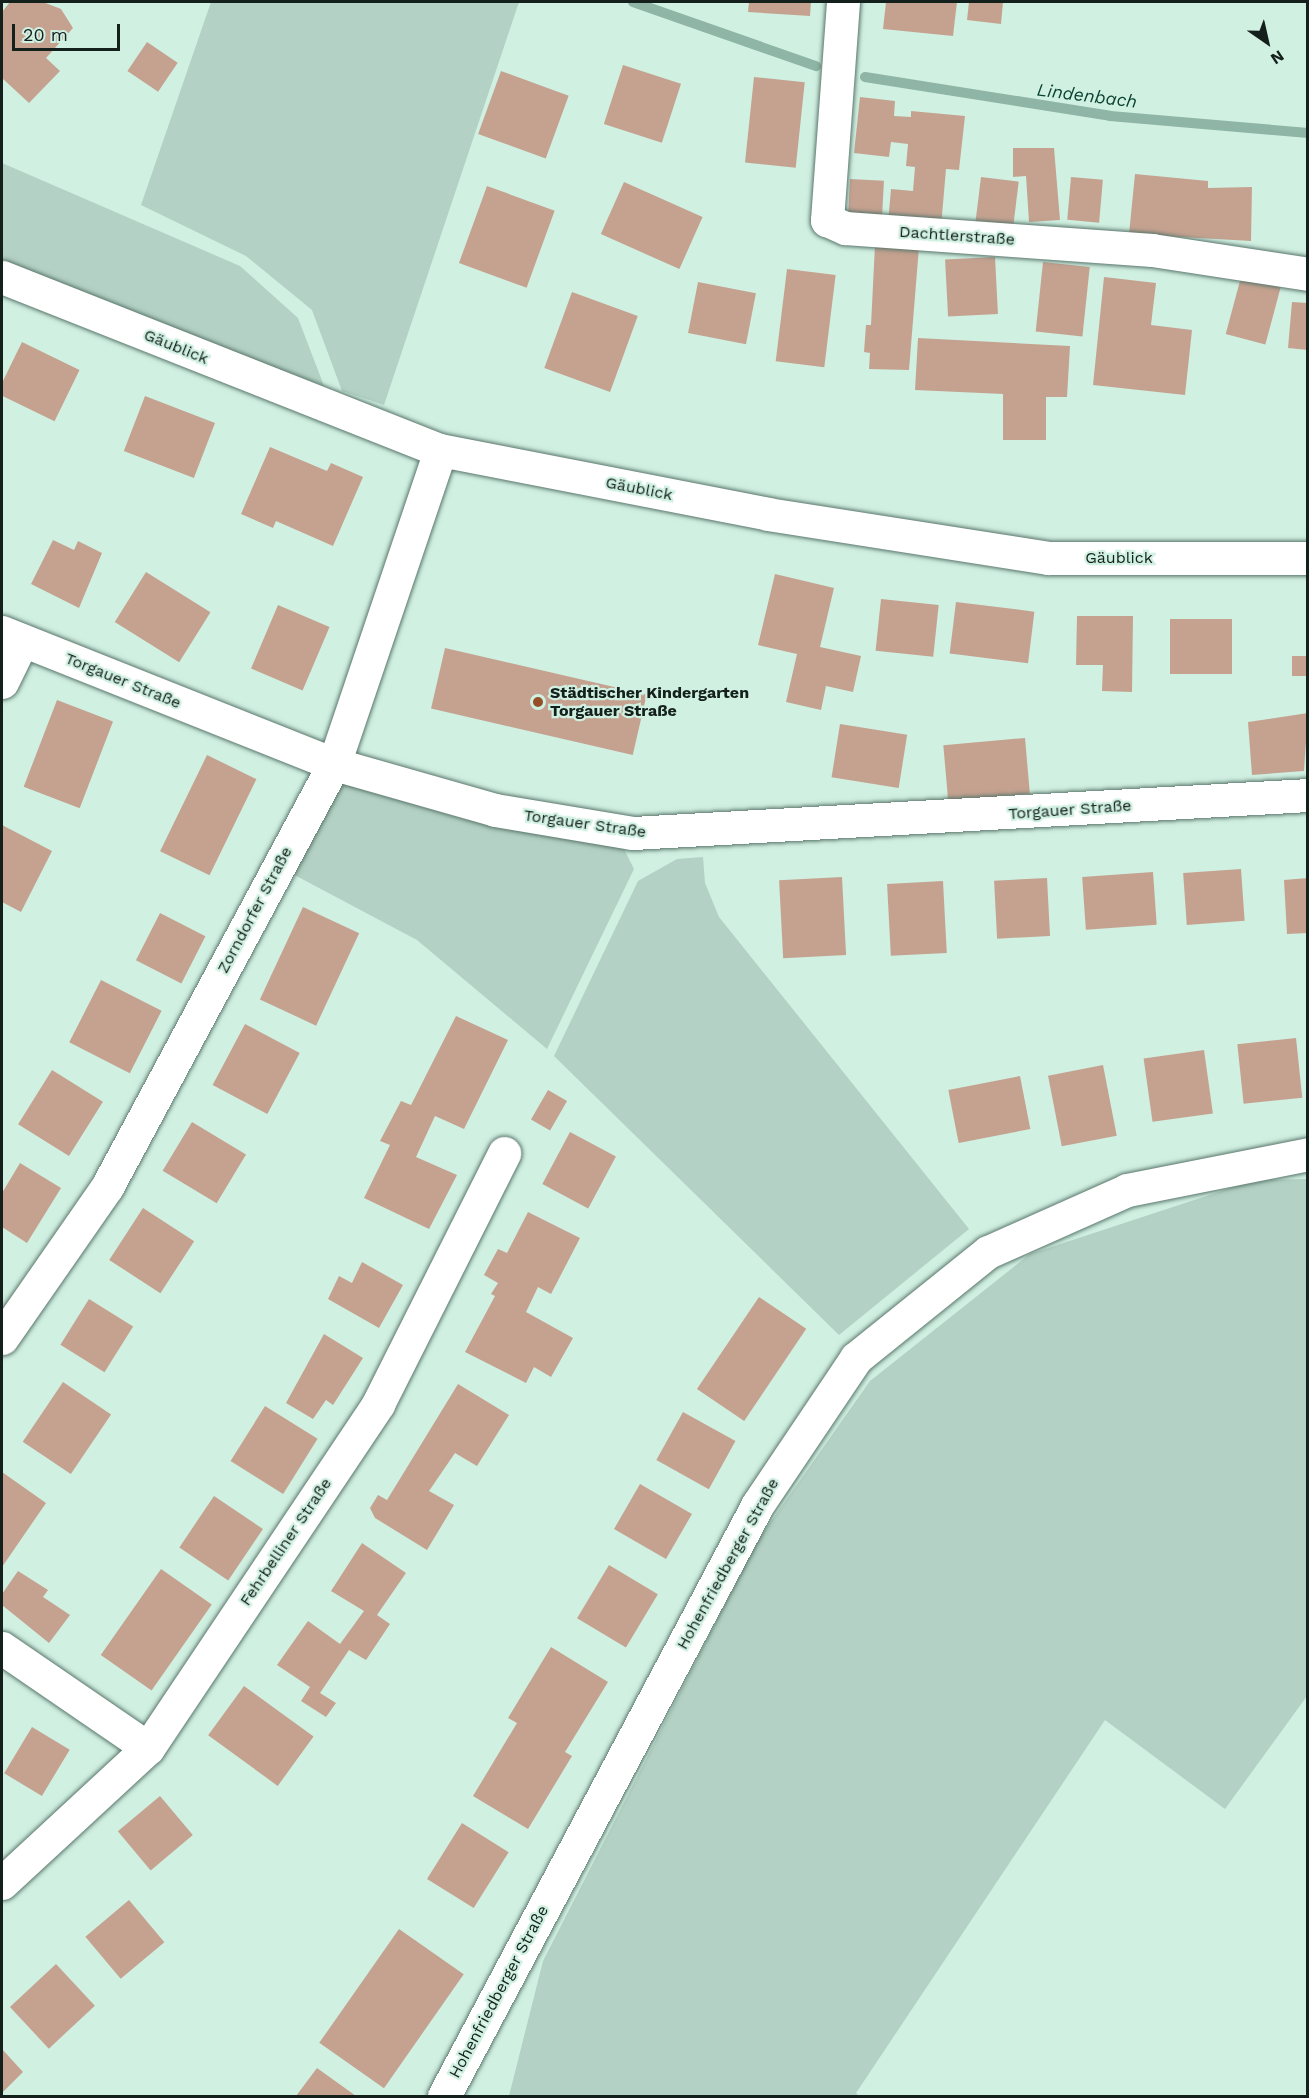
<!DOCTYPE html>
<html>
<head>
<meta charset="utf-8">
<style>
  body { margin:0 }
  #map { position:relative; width:1309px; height:2098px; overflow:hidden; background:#d0f0e2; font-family:"Work Sans",sans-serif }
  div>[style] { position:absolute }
  .green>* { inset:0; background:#b3d1c4 }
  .stream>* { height:10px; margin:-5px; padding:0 5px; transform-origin:5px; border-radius:5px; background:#8eb5a5 }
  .building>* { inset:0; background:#c5a290; transform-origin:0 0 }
  .roads { filter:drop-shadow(0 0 2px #5a766b) drop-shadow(0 0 2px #5a766b) }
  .minor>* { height:33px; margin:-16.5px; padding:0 16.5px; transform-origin:16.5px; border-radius:16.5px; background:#fff }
  .dots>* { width:16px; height:16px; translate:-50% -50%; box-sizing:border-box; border:3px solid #d0f0e2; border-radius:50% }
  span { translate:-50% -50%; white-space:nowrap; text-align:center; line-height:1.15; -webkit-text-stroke:4.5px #d0f0e2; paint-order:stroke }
  .street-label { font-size:16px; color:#14201b }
  .poi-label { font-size:16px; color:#14201b; font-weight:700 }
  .left { translate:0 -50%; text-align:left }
  .water-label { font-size:18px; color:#0a4231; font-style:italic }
  .frame { position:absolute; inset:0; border:3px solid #14201b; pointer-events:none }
  .north { position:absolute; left:1237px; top:12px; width:60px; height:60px; -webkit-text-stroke:4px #d0f0e2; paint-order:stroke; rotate:146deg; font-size:16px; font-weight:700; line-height:24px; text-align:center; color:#14201b }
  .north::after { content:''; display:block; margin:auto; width:21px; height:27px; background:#14201b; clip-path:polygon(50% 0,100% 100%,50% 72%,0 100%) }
  .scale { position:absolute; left:12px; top:24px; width:108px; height:27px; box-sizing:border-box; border:3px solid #14201b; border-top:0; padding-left:8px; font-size:18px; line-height:21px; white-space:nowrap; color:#14201b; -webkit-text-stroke:4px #d0f0e2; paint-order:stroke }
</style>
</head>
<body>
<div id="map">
  <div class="green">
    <i style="clip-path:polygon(211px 2px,519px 2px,384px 405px,342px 391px,312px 310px,246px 256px,141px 205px)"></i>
    <i style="clip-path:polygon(2px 163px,240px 266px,298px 318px,324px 386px,2px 264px)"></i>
    <i style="clip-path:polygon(336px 782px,464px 819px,620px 841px,634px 869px,547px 1049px,417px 940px,287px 871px)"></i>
    <i style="clip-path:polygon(703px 857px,705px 883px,719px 917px,969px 1229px,839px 1335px,554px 1056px,638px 881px,677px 859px)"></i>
    <i style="clip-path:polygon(1307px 1179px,1307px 1696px,1225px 1809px,1105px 1720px,856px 2093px,859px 2096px,509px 2096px,543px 1961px,758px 1540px,870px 1381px,1030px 1254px,1255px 1180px)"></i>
  </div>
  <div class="stream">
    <i style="left:633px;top:2px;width:194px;rotate:19.3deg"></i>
    <i style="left:865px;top:77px;width:248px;rotate:9deg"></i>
    <i style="left:1110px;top:116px;width:199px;rotate:4.9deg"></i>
  </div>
  <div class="building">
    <i style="clip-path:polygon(10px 2px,43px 2px,61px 9px,73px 28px,46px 58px,60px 71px,29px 103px,2px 78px,2px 12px)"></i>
    <i style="clip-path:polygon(749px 2px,811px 2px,810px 16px,748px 12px)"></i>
    <i style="clip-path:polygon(886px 2px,957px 2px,953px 36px,883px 29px)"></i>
    <i style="clip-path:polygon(969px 2px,1003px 2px,1001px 24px,967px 20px)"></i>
    <i style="left:147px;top:42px;width:37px;height:35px;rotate:34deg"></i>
    <i style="left:623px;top:65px;width:61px;height:62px;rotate:18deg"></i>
    <i style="left:501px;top:71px;width:72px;height:67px;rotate:20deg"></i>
    <i style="left:754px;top:77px;width:51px;height:86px;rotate:6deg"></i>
    <i style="clip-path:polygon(860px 97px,895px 101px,894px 116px,911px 117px,911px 111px,965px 116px,959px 170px,946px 169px,941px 227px,888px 223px,891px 189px,913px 191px,915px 167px,906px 166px,908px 144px,891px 142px,889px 157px,854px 153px)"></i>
    <i style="clip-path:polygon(1013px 148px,1054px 148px,1060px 220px,1029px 222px,1026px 176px,1013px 177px)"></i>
    <i style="clip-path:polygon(1135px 174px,1208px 181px,1208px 188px,1252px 187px,1251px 241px,1129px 234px)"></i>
    <i style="left:981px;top:177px;width:38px;height:55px;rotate:7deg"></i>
    <i style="left:1071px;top:177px;width:32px;height:43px;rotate:5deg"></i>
    <i style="left:850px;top:179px;width:34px;height:38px;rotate:3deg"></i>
    <i style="left:624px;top:182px;width:86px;height:57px;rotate:24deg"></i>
    <i style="left:487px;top:186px;width:72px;height:82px;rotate:20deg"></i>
    <i style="clip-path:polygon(875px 245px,919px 247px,909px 370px,869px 369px,870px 353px,864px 352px,866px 325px,871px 325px)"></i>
    <i style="left:995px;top:257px;width:57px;height:50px;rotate:87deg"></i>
    <i style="left:1043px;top:262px;width:47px;height:70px;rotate:6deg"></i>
    <i style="left:787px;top:269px;width:49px;height:93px;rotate:7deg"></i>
    <i style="clip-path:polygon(1104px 277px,1156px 283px,1151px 325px,1192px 330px,1185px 395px,1093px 385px)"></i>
    <i style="left:1241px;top:277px;width:41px;height:59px;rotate:15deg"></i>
    <i style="left:698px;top:282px;width:59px;height:52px;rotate:11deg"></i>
    <i style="left:572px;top:292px;width:70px;height:81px;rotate:20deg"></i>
    <i style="clip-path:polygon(1292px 302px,1308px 303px,1308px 350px,1288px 348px)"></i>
    <i style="clip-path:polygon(918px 338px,1070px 346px,1067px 397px,1046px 397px,1046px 440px,1003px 440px,1003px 394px,915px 390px)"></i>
    <i style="left:22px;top:342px;width:64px;height:57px;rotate:26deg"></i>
    <i style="left:145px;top:396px;width:75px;height:59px;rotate:21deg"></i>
    <i style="clip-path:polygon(270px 447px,327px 471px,331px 463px,363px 477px,333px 546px,276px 521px,273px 528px,241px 514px)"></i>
    <i style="clip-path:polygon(53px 540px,74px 550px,78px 541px,102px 553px,79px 608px,31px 584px)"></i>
    <i style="left:146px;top:572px;width:76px;height:59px;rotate:32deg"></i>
    <i style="clip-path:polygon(775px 574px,834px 588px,820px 647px,861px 656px,853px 692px,826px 686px,821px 710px,786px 702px,797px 654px,758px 645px)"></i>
    <i style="left:881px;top:599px;width:58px;height:52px;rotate:6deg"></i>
    <i style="left:956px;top:602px;width:79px;height:52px;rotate:7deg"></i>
    <i style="left:278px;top:605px;width:56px;height:69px;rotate:23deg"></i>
    <i style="clip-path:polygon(1077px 616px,1133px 616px,1132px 692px,1102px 691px,1103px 665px,1076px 665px)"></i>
    <i style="left:1170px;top:619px;width:62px;height:55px"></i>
    <i style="left:445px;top:648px;width:207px;height:62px;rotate:13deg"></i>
    <i style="left:1308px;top:656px;width:20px;height:16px;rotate:90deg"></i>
    <i style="left:57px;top:700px;width:60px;height:93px;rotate:21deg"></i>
    <i style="clip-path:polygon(1308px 713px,1304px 771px,1252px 775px,1248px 722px)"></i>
    <i style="left:840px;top:724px;width:68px;height:54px;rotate:9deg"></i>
    <i style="left:1025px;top:738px;width:56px;height:82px;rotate:85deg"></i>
    <i style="left:207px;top:755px;width:55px;height:107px;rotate:26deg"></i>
    <i style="clip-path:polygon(2px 825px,52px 851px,21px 912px,2px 902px)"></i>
    <i style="left:1241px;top:869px;width:52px;height:58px;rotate:86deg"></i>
    <i style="left:1153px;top:872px;width:53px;height:71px;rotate:86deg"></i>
    <i style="left:842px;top:877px;width:78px;height:63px;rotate:87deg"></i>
    <i style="left:1047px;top:878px;width:58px;height:53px;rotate:87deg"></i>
    <i style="clip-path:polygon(1308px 878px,1308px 933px,1287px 934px,1284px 880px)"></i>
    <i style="left:943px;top:881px;width:72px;height:56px;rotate:87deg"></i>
    <i style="left:303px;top:907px;width:62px;height:102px;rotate:25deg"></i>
    <i style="left:160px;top:913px;width:51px;height:53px;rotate:27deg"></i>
    <i style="left:101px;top:980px;width:68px;height:70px;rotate:27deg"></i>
    <i style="clip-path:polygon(456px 1016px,508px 1040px,464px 1129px,435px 1116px,416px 1157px,457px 1175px,429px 1229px,364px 1198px,390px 1145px,380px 1141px,401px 1101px,411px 1105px)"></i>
    <i style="left:245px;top:1024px;width:62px;height:69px;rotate:28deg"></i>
    <i style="left:1296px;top:1038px;width:60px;height:59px;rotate:84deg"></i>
    <i style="left:1204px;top:1050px;width:64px;height:61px;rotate:82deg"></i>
    <i style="left:1103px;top:1065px;width:72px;height:56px;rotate:79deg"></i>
    <i style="left:52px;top:1070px;width:60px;height:64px;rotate:32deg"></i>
    <i style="left:1020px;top:1076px;width:54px;height:73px;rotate:79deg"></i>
    <i style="left:548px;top:1090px;width:22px;height:34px;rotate:30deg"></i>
    <i style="left:192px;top:1122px;width:63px;height:57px;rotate:31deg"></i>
    <i style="left:570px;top:1132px;width:52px;height:59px;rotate:28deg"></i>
    <i style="clip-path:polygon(20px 1163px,61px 1188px,27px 1243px,2px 1227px,2px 1193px)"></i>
    <i style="left:143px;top:1208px;width:61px;height:62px;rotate:33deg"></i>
    <i style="clip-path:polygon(528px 1212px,580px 1238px,551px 1294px,538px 1287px,526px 1312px,573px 1338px,551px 1377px,534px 1367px,526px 1383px,465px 1352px,495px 1296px,491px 1294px,498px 1283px,484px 1275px,498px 1249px,507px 1253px)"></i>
    <i style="clip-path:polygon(362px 1262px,403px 1285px,379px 1328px,328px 1299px,339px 1276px,352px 1283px)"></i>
    <i style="left:759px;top:1297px;width:57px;height:111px;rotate:34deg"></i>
    <i style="left:89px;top:1299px;width:52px;height:54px;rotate:32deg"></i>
    <i style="clip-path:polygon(324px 1334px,363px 1358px,333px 1405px,326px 1400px,313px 1419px,286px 1403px)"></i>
    <i style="left:63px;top:1382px;width:58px;height:72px;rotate:34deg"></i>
    <i style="clip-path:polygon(458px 1384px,509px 1415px,477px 1466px,455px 1453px,429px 1491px,454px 1505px,427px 1550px,375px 1518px,370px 1508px,378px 1495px,387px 1500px)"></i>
    <i style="left:265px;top:1406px;width:62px;height:65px;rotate:32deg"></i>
    <i style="left:683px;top:1412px;width:60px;height:55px;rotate:29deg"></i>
    <i style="clip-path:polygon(2px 1472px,46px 1503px,2px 1567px)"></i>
    <i style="left:640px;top:1484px;width:60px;height:52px;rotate:30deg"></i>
    <i style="left:214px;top:1496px;width:59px;height:62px;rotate:34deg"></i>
    <i style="clip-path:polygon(362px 1543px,406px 1573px,377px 1615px,390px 1624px,366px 1660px,349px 1650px,320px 1693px,336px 1703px,326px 1717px,301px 1701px,310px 1687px,277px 1665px,308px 1621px,340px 1644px,364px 1611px,331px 1591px)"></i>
    <i style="left:609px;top:1565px;width:57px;height:62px;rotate:31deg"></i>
    <i style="left:161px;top:1569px;width:62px;height:105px;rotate:35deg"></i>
    <i style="clip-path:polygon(18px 1571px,48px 1590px,43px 1597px,70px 1615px,49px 1643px,2px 1605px,2px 1594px)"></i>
    <i style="clip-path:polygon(551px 1647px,608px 1682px,565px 1752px,572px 1756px,528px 1829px,473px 1796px,517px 1723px,508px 1718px)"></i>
    <i style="left:244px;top:1686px;width:86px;height:61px;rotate:36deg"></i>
    <i style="left:32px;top:1727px;width:44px;height:54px;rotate:31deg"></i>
    <i style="left:160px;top:1796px;width:51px;height:55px;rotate:50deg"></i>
    <i style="left:462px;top:1823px;width:55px;height:66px;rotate:32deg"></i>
    <i style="left:129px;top:1900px;width:55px;height:57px;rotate:50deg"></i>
    <i style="left:399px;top:1929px;width:79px;height:139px;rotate:35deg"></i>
    <i style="left:56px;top:1964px;width:57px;height:63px;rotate:47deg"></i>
    <i style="clip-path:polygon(2px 2049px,23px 2072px,2px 2093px)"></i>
    <i style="clip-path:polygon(317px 2068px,356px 2096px,296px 2096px)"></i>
  </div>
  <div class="roads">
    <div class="minor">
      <i style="left:843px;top:2px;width:219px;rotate:94.2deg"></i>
      <i style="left:827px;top:220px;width:20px;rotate:24deg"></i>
      <i style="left:845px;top:228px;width:308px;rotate:4.1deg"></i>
      <i style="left:1152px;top:250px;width:158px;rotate:8.7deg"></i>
      <i style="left:2px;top:277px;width:471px;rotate:21.6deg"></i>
      <i style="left:440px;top:450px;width:334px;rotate:11deg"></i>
      <i style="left:768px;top:514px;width:283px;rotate:8.9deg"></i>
      <i style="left:1048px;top:558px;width:260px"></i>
      <i style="left:2px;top:632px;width:357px;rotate:21.7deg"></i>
      <i style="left:334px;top:764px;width:167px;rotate:15.9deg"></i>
      <i style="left:495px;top:810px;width:140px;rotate:9.5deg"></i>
      <i style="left:633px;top:833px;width:676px;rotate:-3.22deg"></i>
      <i style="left:2px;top:682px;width:46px;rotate:-64deg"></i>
      <i style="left:2px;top:1338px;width:184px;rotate:-55.2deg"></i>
      <i style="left:107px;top:1187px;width:480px;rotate:-61.8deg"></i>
      <i style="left:334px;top:764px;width:331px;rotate:-71.3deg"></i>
      <i style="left:2px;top:1648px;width:177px;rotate:34.4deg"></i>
      <i style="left:2px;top:1883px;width:199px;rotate:-42.8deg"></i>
      <i style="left:148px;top:1748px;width:414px;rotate:-56.2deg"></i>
      <i style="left:378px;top:1404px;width:281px;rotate:-63.3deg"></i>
      <i style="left:444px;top:2096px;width:670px;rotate:-62.06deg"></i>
      <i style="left:758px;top:1504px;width:176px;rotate:-56.1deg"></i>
      <i style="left:856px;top:1358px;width:169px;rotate:-38.8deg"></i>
      <i style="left:988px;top:1252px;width:152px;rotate:-24deg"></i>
      <i style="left:1127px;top:1190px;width:185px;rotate:-11.2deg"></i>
    </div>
  </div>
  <div class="dots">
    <i style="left:538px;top:702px;background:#965029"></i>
  </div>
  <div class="street-label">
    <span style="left:957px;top:236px;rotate:4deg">Dachtlerstraße</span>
    <span style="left:176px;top:347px;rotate:22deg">Gäublick</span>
    <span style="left:639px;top:489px;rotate:11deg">Gäublick</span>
    <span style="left:1119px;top:558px">Gäublick</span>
    <span style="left:123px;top:681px;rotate:22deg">Torgauer Straße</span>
    <span style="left:1070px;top:810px;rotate:-4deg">Torgauer Straße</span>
    <span style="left:585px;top:824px;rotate:8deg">Torgauer Straße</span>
    <span style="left:255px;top:910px;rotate:-62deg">Zorndorfer Straße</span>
    <span style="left:286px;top:1542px;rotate:-56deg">Fehrbelliner Straße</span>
    <span style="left:728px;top:1564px;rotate:-61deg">Hohenfriedberger Straße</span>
    <span style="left:499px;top:1992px;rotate:-62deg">Hohenfriedberger Straße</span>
  </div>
  <div class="poi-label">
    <span class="left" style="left:550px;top:702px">Städtischer Kindergarten<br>Torgauer Straße</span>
  </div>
  <div class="water-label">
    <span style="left:1087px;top:96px;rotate:7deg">Lindenbach</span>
  </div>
  <div class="frame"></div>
  <div class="north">N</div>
  <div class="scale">20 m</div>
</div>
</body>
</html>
